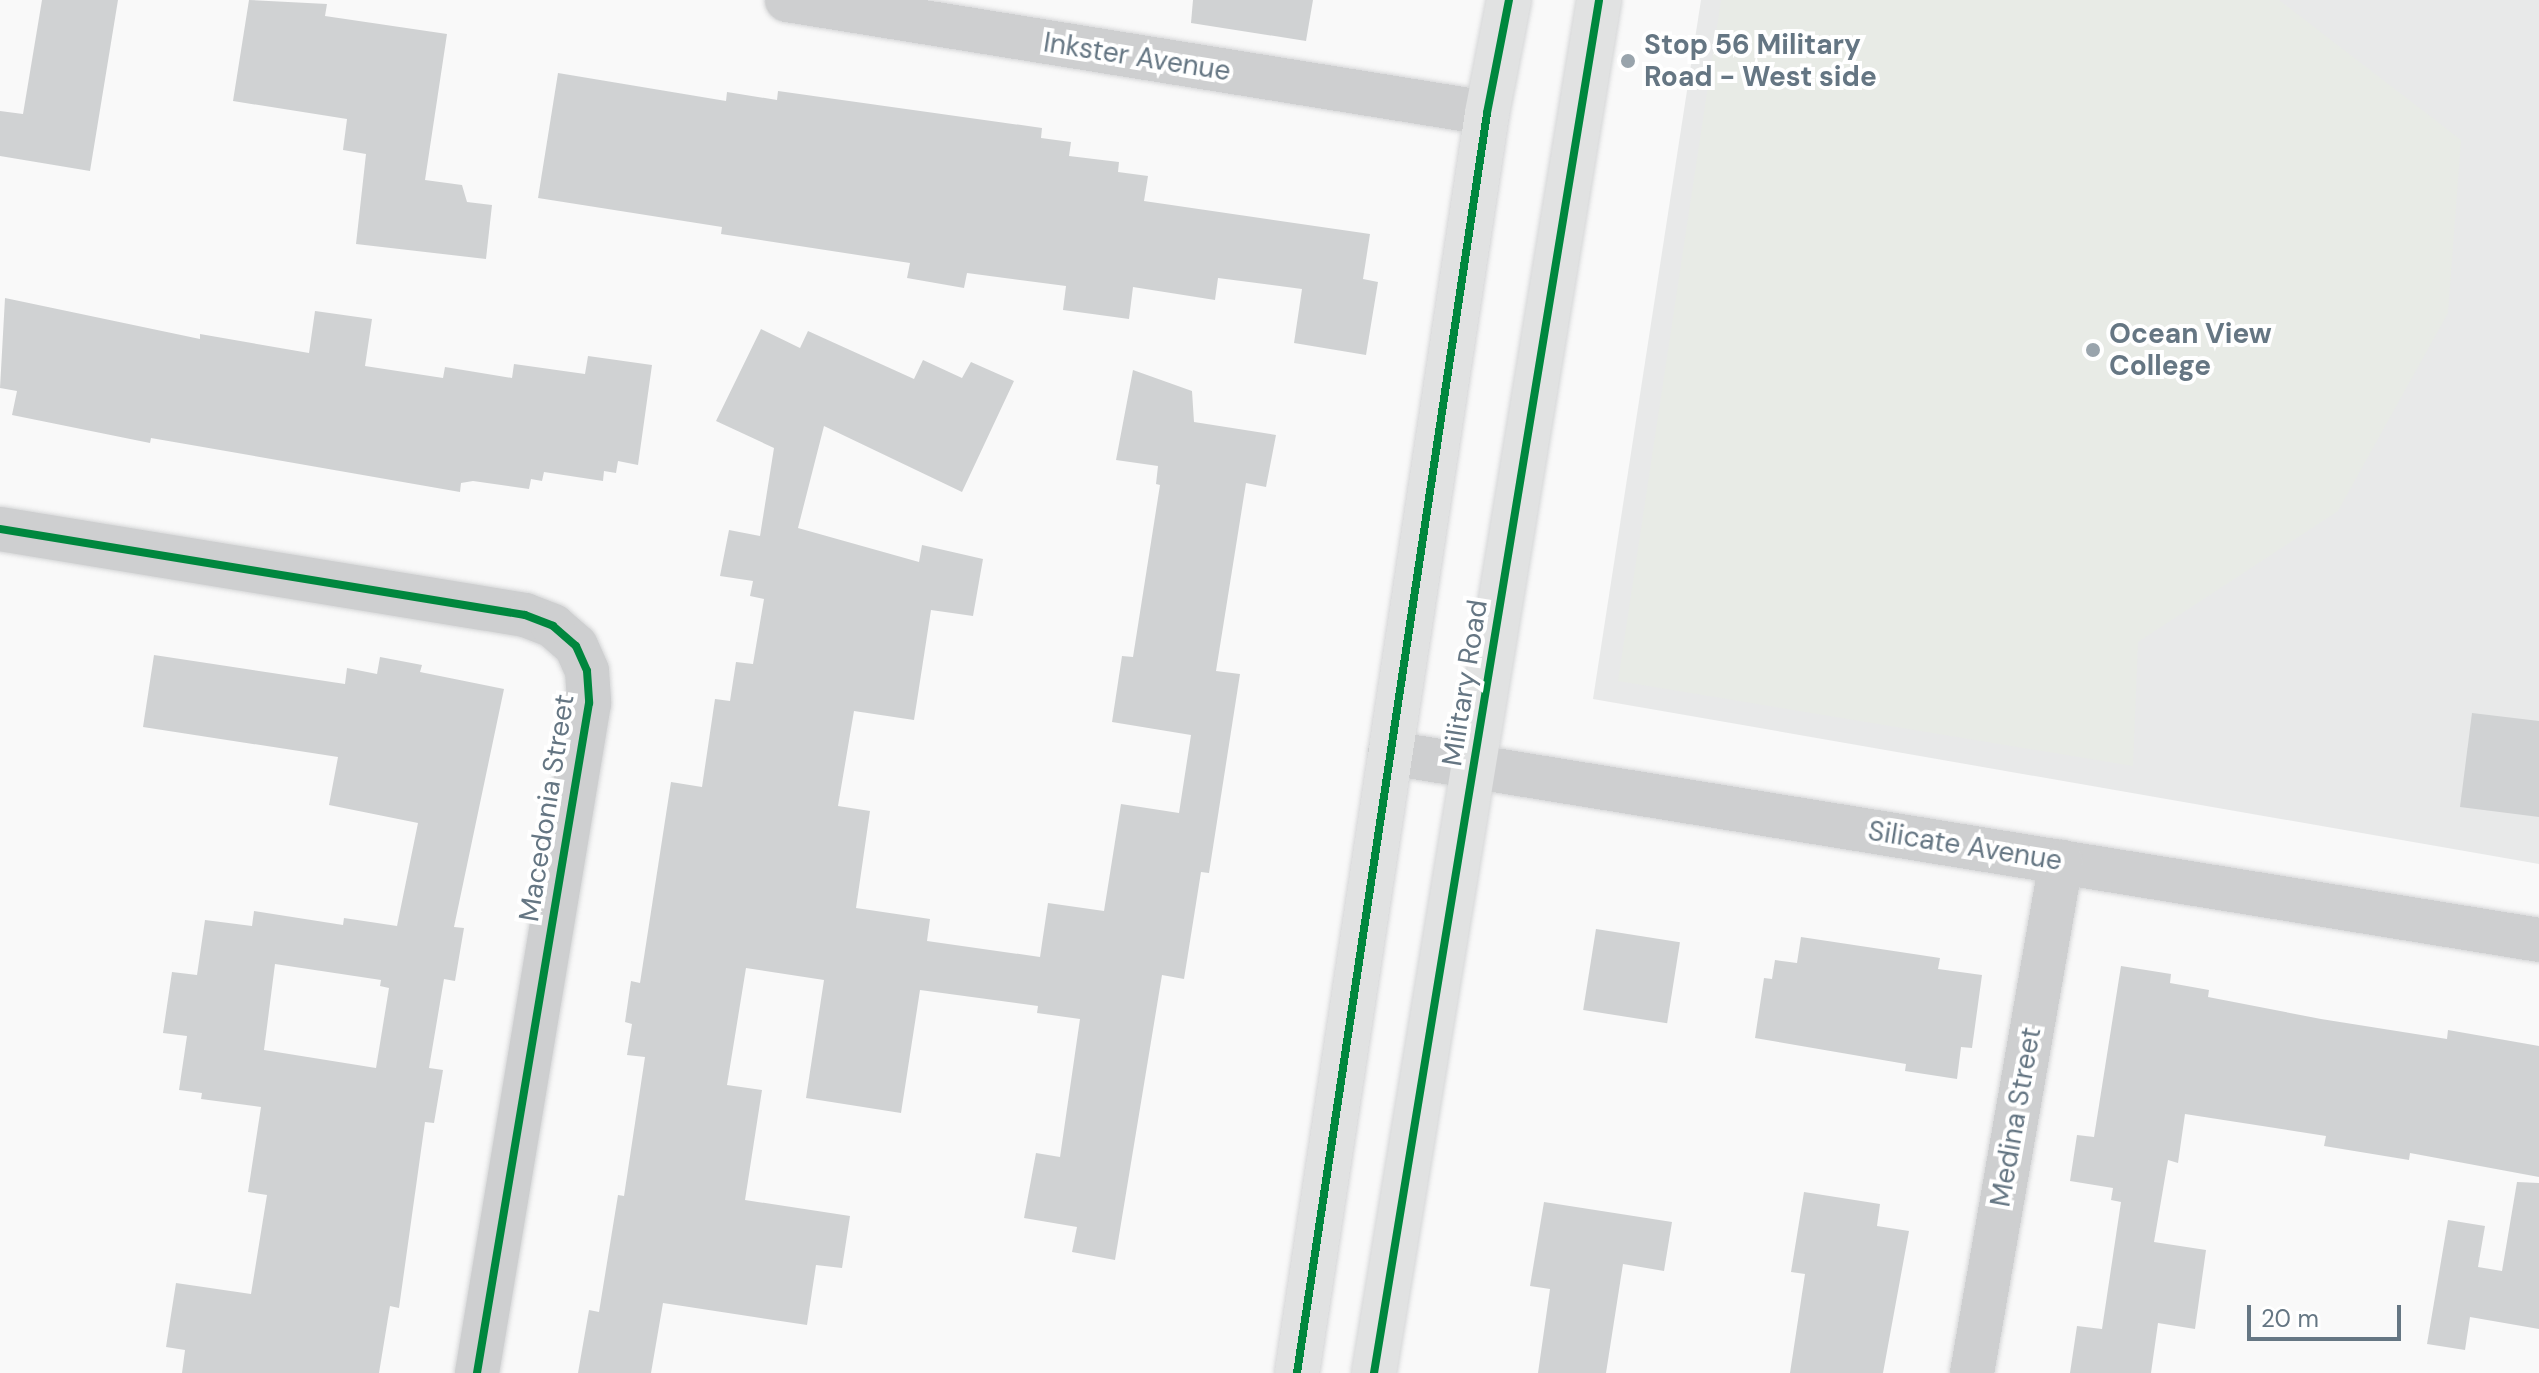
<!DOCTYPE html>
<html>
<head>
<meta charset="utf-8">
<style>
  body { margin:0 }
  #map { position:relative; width:2539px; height:1373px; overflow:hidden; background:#f9f9f9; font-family:"DM Sans",sans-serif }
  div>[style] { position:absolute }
  .built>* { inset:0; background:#e8e9e9 }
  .green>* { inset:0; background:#e8ebe6 }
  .building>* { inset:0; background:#d0d2d3; transform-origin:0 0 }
  .roads { filter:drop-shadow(0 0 2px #d5d6d7) drop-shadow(0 0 2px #d5d6d7) }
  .street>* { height:44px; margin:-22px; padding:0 22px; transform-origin:22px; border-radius:22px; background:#cecfd0 }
  .secondary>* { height:44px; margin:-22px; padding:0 22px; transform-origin:22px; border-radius:22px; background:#e1e2e2 }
  .cycleway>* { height:8px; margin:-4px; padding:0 4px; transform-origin:4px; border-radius:4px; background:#00873e }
  .dots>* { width:22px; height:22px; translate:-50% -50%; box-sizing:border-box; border:4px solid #fff; border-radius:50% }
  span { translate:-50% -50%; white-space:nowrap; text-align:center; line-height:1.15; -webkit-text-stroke:8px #fff; paint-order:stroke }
  .poi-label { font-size:28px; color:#657683; font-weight:700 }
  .left { translate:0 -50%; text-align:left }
  .street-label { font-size:28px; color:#657683 }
  .scale { position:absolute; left:2247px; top:1305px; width:154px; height:36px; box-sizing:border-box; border:4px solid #657683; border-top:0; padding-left:10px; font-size:24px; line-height:28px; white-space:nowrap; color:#657683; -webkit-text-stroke:6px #fff; paint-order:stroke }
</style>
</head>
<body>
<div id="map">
  <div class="built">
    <i style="clip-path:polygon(1701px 0,2539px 0,2539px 864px,1593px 699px)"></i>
  </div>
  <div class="green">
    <i style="clip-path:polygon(1721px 0,2279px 0,2461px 140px,2448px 313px,2338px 511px,2138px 642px,2133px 766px,1618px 681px)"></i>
  </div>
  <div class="building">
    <i style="clip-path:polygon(42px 0,118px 0,90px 171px,0 156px,0 111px,23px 114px)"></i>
    <i style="clip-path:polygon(249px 0,327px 4px,325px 16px,447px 34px,425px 180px,462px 185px,467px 202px,492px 205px,486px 259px,356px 244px,366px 154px,343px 150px,347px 119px,233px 101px)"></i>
    <i style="clip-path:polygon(1193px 0,1313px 0,1306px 41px,1191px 23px)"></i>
    <i style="clip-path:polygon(558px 73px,726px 101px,727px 92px,777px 100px,778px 91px,1042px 128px,1041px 138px,1071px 142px,1069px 156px,1119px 162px,1118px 172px,1148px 176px,1144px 201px,1370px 234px,1363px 279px,1378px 282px,1366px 355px,1294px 343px,1302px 289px,1218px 278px,1215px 300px,1133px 287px,1129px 319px,1063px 310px,1066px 286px,967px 273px,964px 288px,907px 278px,910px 263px,721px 234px,722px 227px,538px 198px)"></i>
    <i style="clip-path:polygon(5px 298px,200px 339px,200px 334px,309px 353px,315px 311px,372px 319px,365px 366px,443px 378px,445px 367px,512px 378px,514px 364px,585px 374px,588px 356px,652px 365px,638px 465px,618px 461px,616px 473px,604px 471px,603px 481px,544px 472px,542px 481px,531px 479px,529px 489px,473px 481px,461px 483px,460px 492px,151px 438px,150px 443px,12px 415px,17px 391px,0 388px)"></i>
    <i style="clip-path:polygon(761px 329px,800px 348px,808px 331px,914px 379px,923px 360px,962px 378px,971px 362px,1014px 381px,962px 492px,824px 426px,798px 528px,919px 562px,922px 545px,983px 559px,973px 616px,931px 610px,914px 720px,854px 711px,838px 806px,870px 811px,856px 908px,930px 919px,927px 941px,1040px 957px,1048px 903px,1104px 911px,1121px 804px,1179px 813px,1191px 735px,1112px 722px,1122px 656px,1133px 657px,1160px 485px,1156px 484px,1158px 466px,1116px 460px,1133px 370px,1192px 391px,1194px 422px,1276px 435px,1266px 487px,1246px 483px,1216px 671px,1240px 674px,1209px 873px,1201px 872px,1184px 979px,1162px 975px,1115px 1260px,1072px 1252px,1077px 1227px,1024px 1218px,1036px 1153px,1060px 1157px,1080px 1019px,1037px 1013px,1038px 1006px,920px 990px,901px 1113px,806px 1098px,824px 980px,746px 968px,727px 1085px,762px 1090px,745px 1200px,850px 1216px,842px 1268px,816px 1265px,807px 1325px,663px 1303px,651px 1373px,578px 1373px,589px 1310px,599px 1312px,618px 1195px,624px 1196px,645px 1057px,627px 1055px,632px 1024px,625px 1022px,631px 981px,640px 983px,671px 782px,702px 787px,715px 699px,730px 701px,736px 662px,753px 664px,764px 599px,750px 596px,753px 581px,720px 576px,729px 530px,760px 536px,774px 448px,716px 421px)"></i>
    <i style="clip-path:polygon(evenodd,154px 655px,345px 684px,347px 668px,377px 674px,380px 657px,422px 665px,420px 672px,504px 689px,454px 927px,464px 928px,455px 981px,444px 979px,429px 1068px,443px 1070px,434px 1123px,425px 1122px,399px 1308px,390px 1306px,379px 1373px,182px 1373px,185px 1350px,166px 1347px,176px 1283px,251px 1294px,267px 1195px,248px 1192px,261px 1107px,201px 1099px,202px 1093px,179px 1090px,187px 1036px,163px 1033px,172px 972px,197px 975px,205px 920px,252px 926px,254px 911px,343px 925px,344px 918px,397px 926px,418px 823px,329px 805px,338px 757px,143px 727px,154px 655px,275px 964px,381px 980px,380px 986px,389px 988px,376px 1068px,264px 1050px,275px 964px)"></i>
    <i style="clip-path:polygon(2472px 713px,2539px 721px,2539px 817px,2460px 807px)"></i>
    <i style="left:1596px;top:929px;width:85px;height:82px;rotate:9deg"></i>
    <i style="clip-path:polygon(1801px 937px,1940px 958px,1938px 969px,1982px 975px,1972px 1048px,1961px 1047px,1957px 1079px,1905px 1071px,1906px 1064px,1755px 1038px,1764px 978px,1772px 979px,1775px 960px,1797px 963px)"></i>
    <i style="clip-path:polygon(2121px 966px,2171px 974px,2170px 983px,2209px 990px,2208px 997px,2321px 1019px,2447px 1039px,2448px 1030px,2539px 1046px,2539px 1177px,2410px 1153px,2409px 1160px,2324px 1146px,2326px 1136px,2185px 1114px,2178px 1163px,2168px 1160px,2154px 1242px,2206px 1250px,2195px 1329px,2158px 1323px,2151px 1373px,2070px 1373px,2077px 1326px,2102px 1329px,2121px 1202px,2111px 1200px,2113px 1188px,2070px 1181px,2077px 1135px,2094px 1137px)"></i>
    <i style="clip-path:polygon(2517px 1182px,2539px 1183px,2539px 1329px,2470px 1317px,2465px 1350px,2427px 1344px,2448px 1220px,2485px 1226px,2478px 1267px,2502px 1271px)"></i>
    <i style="clip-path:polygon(1804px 1192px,1880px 1204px,1877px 1226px,1909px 1231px,1883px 1373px,1790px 1373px,1805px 1274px,1791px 1272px)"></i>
    <i style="clip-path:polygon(1544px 1202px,1672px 1222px,1664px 1271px,1623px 1264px,1606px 1373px,1538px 1373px,1550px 1289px,1530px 1286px)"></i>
  </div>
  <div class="roads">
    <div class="street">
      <i style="left:787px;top:0;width:709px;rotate:9.17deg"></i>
      <i style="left:0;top:529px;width:532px;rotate:9.3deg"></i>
      <i style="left:525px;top:615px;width:30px;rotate:21deg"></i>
      <i style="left:553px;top:626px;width:30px;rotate:41deg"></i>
      <i style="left:576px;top:646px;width:27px;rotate:66deg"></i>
      <i style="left:587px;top:671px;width:32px;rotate:86deg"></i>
      <i style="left:589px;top:703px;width:679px;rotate:99.49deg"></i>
      <i style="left:1390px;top:753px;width:1164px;rotate:9.24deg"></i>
      <i style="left:1972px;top:1373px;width:519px;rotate:-80.12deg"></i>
    </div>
    <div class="secondary">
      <i style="left:1297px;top:1373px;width:1274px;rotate:-81.42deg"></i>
      <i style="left:1487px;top:113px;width:115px;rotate:-79deg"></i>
      <i style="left:1374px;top:1373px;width:1391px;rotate:-80.69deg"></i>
    </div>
  </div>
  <div class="cycleway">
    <i style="left:0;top:529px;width:532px;rotate:9.3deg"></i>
    <i style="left:525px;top:615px;width:30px;rotate:21deg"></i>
    <i style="left:553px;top:626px;width:30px;rotate:41deg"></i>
    <i style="left:576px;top:646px;width:27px;rotate:66deg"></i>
    <i style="left:587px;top:671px;width:32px;rotate:86deg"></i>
    <i style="left:589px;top:703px;width:679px;rotate:99.49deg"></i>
    <i style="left:1297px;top:1373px;width:1274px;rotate:-81.42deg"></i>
    <i style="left:1487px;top:113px;width:115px;rotate:-79deg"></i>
    <i style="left:1374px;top:1373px;width:1391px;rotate:-80.69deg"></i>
  </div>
  <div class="dots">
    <i style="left:1628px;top:61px;background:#99a4ac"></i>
    <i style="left:2093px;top:350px;background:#99a4ac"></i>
  </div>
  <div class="poi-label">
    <span class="left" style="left:1644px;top:61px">Stop 56 Military<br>Road - West side</span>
    <span class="left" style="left:2109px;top:350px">Ocean View<br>College</span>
  </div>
  <div class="street-label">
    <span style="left:1137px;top:57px;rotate:9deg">Inkster Avenue</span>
    <span style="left:1465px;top:683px;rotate:-81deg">Military Road</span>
    <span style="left:547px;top:808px;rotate:-81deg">Macedonia Street</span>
    <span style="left:1965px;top:846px;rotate:9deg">Silicate Avenue</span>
    <span style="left:2016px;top:1117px;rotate:-80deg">Medina Street</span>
  </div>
  <div class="scale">20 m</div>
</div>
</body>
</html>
